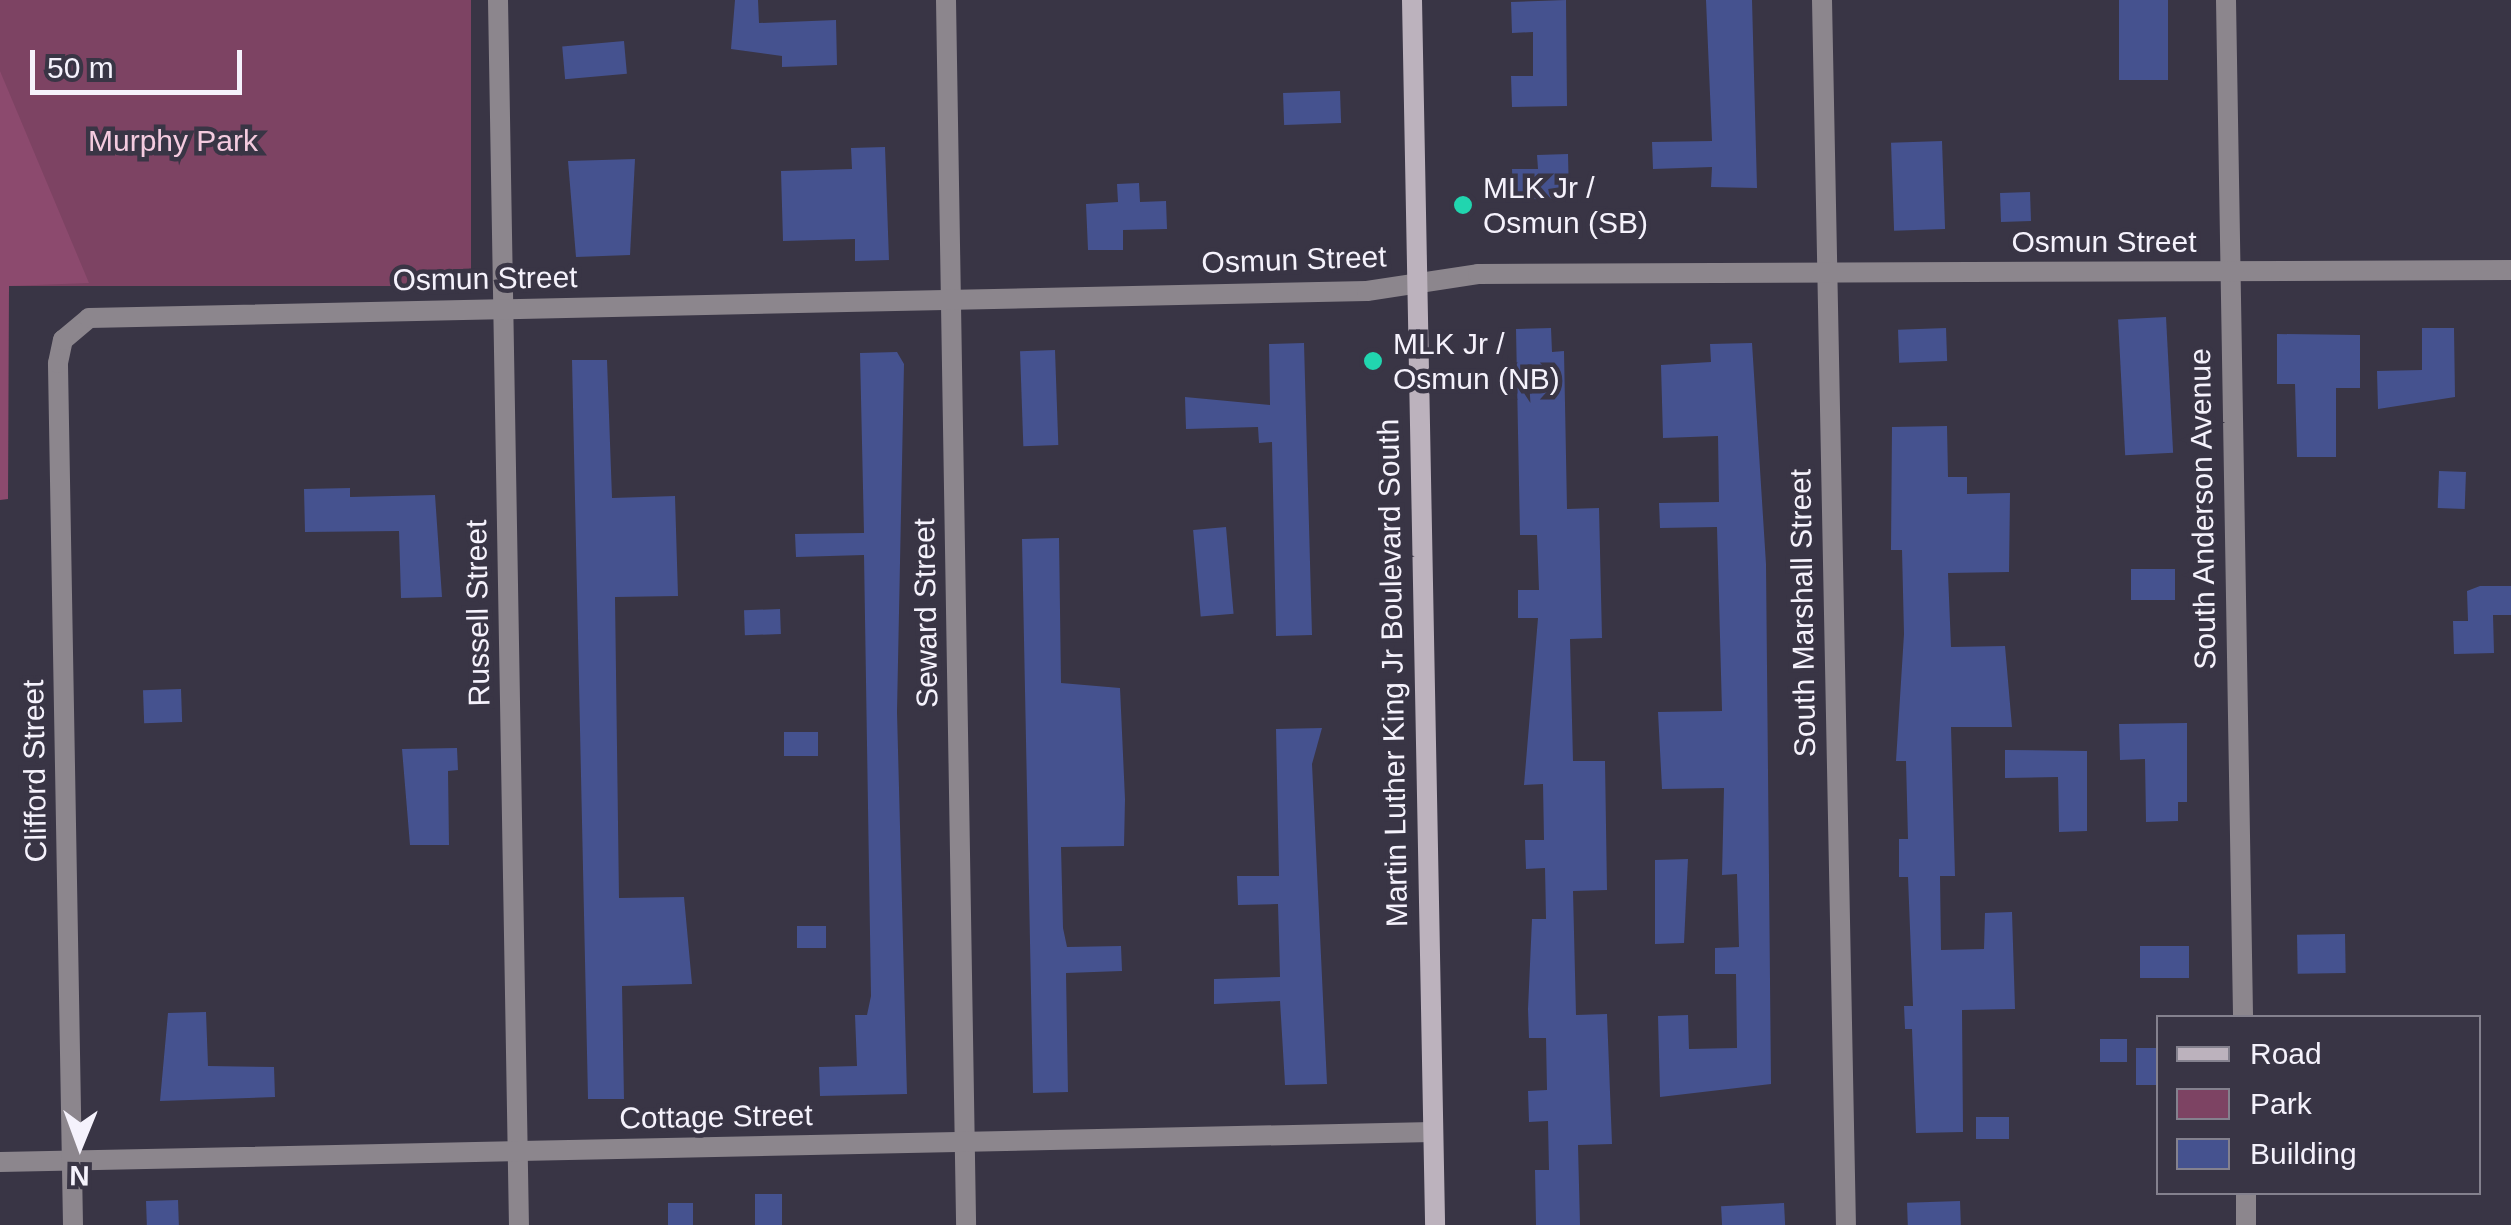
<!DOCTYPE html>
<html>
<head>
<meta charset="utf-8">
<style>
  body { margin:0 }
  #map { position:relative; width:2511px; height:1225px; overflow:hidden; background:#393545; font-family:Arial,sans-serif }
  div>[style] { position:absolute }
  .green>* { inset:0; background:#7d4363; transform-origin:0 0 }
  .forest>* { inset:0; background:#8c4a6e }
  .building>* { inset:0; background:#45528f; transform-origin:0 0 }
  .street>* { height:20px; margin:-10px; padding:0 10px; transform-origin:10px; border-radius:10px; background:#8c868d }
  .secondary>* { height:20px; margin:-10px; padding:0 10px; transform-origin:10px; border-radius:10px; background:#bcb2bd }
  .dots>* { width:28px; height:28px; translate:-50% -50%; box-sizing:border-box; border:5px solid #393545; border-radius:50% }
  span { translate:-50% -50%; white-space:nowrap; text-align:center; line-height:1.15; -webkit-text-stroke:9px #393545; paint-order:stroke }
  .park-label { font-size:30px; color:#f4cbdf }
  .poi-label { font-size:30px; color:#f5f2fc }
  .left { translate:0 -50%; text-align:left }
  .street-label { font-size:30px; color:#f5f2fc }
  .legend { position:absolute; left:2156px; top:1015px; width:325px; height:180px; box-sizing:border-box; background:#393545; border:2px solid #84818e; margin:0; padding:12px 18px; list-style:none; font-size:30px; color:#f5f2fc }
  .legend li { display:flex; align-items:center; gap:20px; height:50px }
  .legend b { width:50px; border:2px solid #84818e }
  .north { position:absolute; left:30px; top:1095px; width:100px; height:100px; -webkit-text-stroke:8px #393545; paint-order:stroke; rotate:181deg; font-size:28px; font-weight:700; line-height:40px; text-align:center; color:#f5f2fc }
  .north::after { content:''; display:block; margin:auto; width:35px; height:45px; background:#f5f2fc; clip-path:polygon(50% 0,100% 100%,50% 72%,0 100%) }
  .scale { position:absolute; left:30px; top:50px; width:212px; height:45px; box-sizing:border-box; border:5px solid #f5f2fc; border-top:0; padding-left:12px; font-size:30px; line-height:35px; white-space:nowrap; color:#f5f2fc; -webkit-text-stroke:8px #393545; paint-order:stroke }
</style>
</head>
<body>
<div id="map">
  <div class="green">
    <i style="left:0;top:0;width:471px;height:286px"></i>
  </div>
  <div class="forest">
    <i style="clip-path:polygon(0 71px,89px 283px,9px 286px,8px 499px,0 500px)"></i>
  </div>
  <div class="building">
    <i style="clip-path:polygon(735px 0,758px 0,759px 23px,836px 20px,837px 65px,782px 67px,782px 56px,731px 49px)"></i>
    <i style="clip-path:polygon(1566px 0,1567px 106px,1512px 107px,1511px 76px,1533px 76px,1533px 32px,1512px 33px,1511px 2px)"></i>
    <i style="clip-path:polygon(1706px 0,1752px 0,1757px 188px,1711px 187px,1712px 167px,1653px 169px,1652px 142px,1712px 141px)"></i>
    <i style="left:2119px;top:0;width:49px;height:80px"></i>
    <i style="left:624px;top:41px;width:33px;height:62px;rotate:85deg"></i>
    <i style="left:1340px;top:91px;width:32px;height:57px;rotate:88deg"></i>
    <i style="left:1942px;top:141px;width:88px;height:51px;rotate:88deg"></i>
    <i style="clip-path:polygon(885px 147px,889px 260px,855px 261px,855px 239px,783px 241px,781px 171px,852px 169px,851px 148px)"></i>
    <i style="clip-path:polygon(1568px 154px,1569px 198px,1513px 200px,1512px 169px,1538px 169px,1537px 155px)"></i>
    <i style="clip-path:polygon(635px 159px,630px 255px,576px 257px,568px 161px)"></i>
    <i style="clip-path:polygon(1139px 183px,1140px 202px,1166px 201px,1167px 229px,1123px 230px,1123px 250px,1088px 250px,1086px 204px,1118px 202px,1117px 184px)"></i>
    <i style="left:2030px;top:192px;width:29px;height:30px;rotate:88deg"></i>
    <i style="left:2166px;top:317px;width:136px;height:48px;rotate:87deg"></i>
    <i style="clip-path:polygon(1551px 328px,1552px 352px,1564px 351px,1567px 509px,1599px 508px,1602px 638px,1570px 639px,1573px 761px,1605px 761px,1607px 890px,1573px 891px,1576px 1015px,1607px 1014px,1612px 1144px,1578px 1145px,1580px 1225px,1536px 1225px,1535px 1170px,1549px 1170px,1548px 1121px,1529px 1122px,1528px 1091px,1547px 1090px,1546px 1038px,1529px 1038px,1528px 1009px,1532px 919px,1546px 919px,1545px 868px,1526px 869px,1525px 840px,1544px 840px,1543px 784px,1524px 785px,1538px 618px,1518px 618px,1518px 590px,1539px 590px,1537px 535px,1520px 535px,1516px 329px)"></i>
    <i style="left:1946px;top:328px;width:33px;height:48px;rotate:88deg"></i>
    <i style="clip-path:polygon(2422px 328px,2454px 328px,2455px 397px,2378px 409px,2377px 371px,2422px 370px)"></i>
    <i style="clip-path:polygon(2277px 334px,2360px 335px,2360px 388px,2336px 388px,2336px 457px,2297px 457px,2295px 384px,2277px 384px)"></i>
    <i style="clip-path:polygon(1304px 343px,1312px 635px,1276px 636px,1272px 442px,1259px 443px,1258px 427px,1186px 429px,1185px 397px,1270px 405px,1269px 344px)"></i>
    <i style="clip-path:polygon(1752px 343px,1766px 564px,1771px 1084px,1660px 1097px,1658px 1016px,1688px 1015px,1689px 1049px,1737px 1048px,1736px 974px,1715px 974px,1715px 948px,1739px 947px,1737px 874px,1722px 875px,1724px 788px,1662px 789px,1658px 712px,1722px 711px,1717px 527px,1660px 528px,1659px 503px,1719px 502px,1718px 436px,1663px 438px,1661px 365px,1711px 362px,1710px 344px)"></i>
    <i style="left:1055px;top:350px;width:95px;height:35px;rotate:88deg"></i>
    <i style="clip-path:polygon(897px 352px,904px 364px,897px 712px,907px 1094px,820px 1096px,819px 1067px,857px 1066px,855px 1015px,867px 1015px,871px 996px,864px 555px,796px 557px,795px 534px,864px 533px,860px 353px)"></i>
    <i style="clip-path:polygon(572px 360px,607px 360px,612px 498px,675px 496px,678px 596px,615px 597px,619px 898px,684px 897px,692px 984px,622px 986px,624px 1099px,588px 1099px)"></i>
    <i style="clip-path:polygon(1947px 426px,1948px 477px,1967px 477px,1967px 494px,2010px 493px,2009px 572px,1948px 573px,1951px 647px,2005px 646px,2012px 727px,1951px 727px,1955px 876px,1940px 876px,1941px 950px,1984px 949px,1985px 913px,2012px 912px,2015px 1009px,1962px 1010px,1963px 1132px,1916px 1133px,1912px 1029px,1905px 1029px,1904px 1006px,1913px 1006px,1908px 877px,1899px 877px,1899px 839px,1908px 839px,1906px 761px,1896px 761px,1904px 634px,1902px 550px,1891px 550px,1892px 427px)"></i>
    <i style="left:2439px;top:471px;width:27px;height:37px;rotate:2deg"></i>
    <i style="clip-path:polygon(350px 488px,350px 497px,435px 495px,442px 597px,401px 598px,399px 531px,305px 532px,304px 489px)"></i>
    <i style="left:1226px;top:527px;width:87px;height:33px;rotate:85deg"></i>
    <i style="clip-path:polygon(1059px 538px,1061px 683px,1120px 688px,1125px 799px,1124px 846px,1061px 847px,1063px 928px,1067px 947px,1121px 946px,1122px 971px,1066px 973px,1068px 1092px,1033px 1093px,1022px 539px)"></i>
    <i style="left:2175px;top:569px;width:31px;height:44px;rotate:90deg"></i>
    <i style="clip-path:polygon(2480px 586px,2511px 586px,2511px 615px,2493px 615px,2494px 653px,2454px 654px,2453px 621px,2468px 621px,2467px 591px)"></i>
    <i style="left:780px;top:609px;width:25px;height:36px;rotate:88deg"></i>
    <i style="left:181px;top:689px;width:33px;height:38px;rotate:88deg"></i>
    <i style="clip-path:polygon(2187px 723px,2187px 802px,2178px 802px,2178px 821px,2146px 822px,2145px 759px,2120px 760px,2119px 724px)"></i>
    <i style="clip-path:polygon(1322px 728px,1312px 764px,1327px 1084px,1285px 1085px,1280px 1001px,1214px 1004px,1214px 979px,1280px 977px,1278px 904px,1238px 905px,1237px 876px,1279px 876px,1276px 729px)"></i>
    <i style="left:818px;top:732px;width:24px;height:34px;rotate:90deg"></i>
    <i style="clip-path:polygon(457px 748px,458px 770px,448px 771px,449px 845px,410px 845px,402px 749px)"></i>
    <i style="clip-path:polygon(2005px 750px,2087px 751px,2087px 831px,2059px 832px,2058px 777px,2005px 778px)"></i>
    <i style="clip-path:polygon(1688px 859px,1684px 943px,1655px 944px,1655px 860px)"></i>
    <i style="left:797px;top:926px;width:29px;height:22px"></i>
    <i style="left:2345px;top:934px;width:39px;height:48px;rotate:89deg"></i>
    <i style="left:2189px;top:946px;width:32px;height:49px;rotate:90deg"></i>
    <i style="clip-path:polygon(206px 1012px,208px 1066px,274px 1067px,275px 1097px,160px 1101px,168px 1013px)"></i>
    <i style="left:2100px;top:1039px;width:27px;height:23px"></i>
    <i style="left:2136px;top:1048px;width:22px;height:37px"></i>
    <i style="left:1976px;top:1117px;width:33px;height:22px"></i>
    <i style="left:755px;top:1194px;width:27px;height:31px"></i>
    <i style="left:178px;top:1200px;width:25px;height:32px;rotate:88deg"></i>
    <i style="left:1960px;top:1201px;width:24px;height:53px;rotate:88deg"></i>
    <i style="left:668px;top:1203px;width:25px;height:22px"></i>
    <i style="left:1784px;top:1203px;width:22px;height:63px;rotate:87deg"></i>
  </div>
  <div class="street">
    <i style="left:498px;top:0;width:1225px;rotate:89.02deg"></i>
    <i style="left:946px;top:0;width:1225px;rotate:89.06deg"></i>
    <i style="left:1822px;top:0;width:1225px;rotate:88.88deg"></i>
    <i style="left:2226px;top:0;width:1018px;rotate:89.04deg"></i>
    <i style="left:0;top:1162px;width:1433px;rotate:-1.2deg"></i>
    <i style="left:2246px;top:1192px;width:33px;rotate:90deg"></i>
    <i style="left:73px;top:1225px;width:862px;rotate:-91deg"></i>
    <i style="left:58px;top:363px;width:24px;rotate:-78deg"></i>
    <i style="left:63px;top:340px;width:34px;rotate:-40deg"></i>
    <i style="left:89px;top:318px;width:1278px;rotate:-1.21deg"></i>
    <i style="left:1367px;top:291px;width:112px;rotate:-8.7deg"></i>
    <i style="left:1478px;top:274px;width:1033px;rotate:-0.22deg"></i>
  </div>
  <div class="secondary">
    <i style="left:1412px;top:0;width:1225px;rotate:88.92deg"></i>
  </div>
  <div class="dots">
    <i style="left:1463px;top:205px;background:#21d5af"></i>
    <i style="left:1373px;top:361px;background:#21d5af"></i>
  </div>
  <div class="park-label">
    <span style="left:173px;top:141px">Murphy Park</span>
  </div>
  <div class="poi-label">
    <span class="left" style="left:1483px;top:205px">MLK Jr /<br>Osmun (SB)</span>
    <span class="left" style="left:1393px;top:361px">MLK Jr /<br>Osmun (NB)</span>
  </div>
  <div class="street-label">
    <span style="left:2104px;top:242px">Osmun Street</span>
    <span style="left:1294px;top:260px;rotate:-2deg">Osmun Street</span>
    <span style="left:485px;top:279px;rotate:-1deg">Osmun Street</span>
    <span style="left:2203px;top:509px;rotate:-91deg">South Anderson Avenue</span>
    <span style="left:478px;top:613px;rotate:-91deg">Russell Street</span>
    <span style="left:926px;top:613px;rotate:-91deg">Seward Street</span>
    <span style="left:1803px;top:613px;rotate:-91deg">South Marshall Street</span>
    <span style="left:1393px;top:673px;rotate:-91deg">Martin Luther King Jr Boulevard South</span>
    <span style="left:35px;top:771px;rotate:-91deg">Clifford Street</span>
    <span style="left:716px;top:1117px;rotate:-1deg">Cottage Street</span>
  </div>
  <ul class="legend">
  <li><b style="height:12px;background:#bcb2bd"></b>Road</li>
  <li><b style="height:28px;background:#7d4363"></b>Park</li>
  <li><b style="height:28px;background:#45528f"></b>Building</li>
  </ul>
  <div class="north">N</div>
  <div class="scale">50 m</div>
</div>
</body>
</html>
